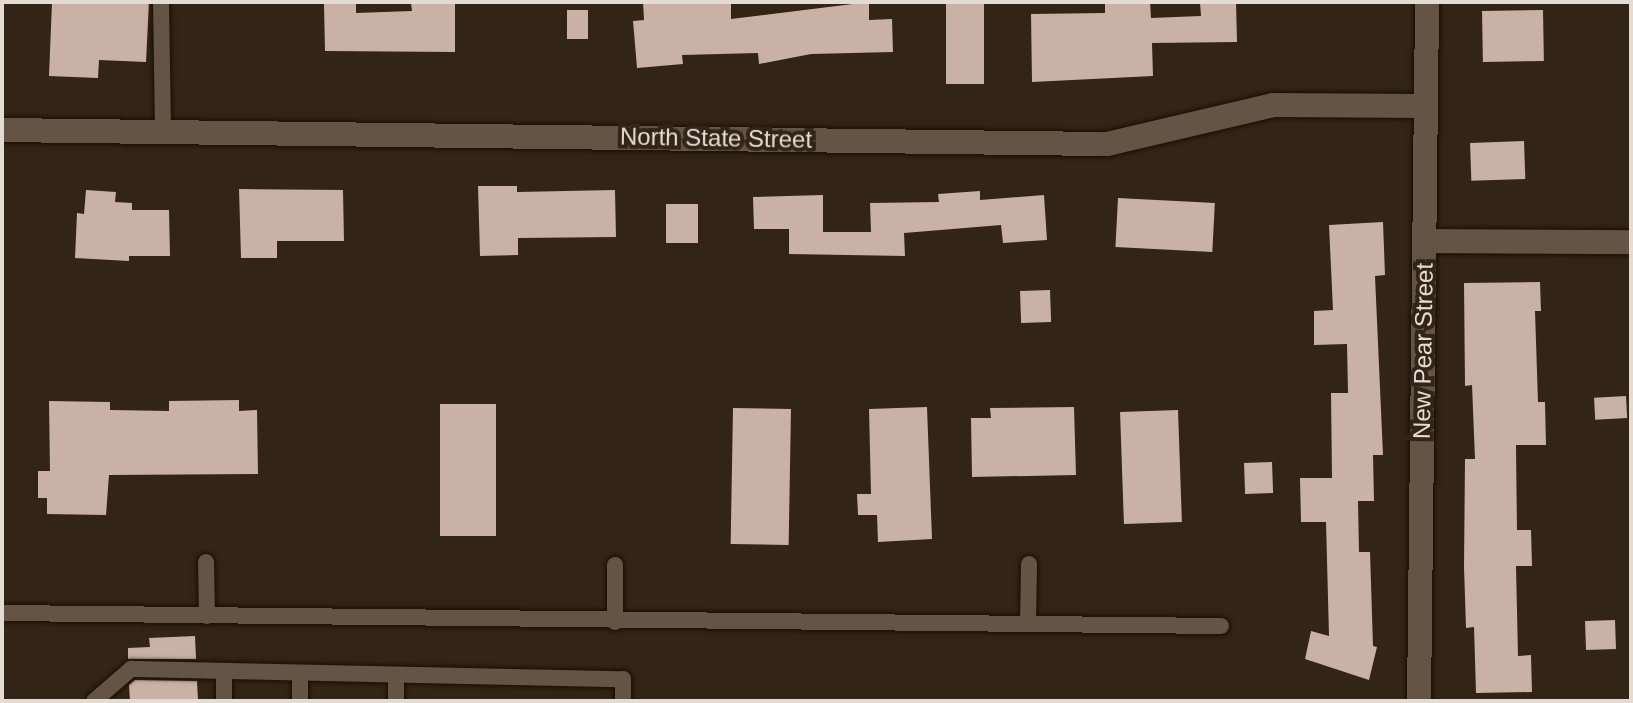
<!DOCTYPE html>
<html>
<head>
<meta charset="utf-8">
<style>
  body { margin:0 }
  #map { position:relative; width:1633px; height:703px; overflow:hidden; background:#322417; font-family:Helvetica,sans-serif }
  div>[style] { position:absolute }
  .building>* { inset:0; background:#c9b1a8; transform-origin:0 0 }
  .roads { filter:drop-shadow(0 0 2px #190d03) drop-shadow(0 0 2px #190d03) }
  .lane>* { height:16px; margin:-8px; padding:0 8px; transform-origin:8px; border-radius:8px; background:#635445 }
  .street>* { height:24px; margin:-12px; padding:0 12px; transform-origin:12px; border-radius:12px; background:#635445 }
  span { translate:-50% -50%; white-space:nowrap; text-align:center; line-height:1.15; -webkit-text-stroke:8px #322417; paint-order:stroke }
  .street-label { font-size:24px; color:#e4dbd3 }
  .frame { position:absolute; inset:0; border:4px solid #e4dbd3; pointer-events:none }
</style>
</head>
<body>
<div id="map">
  <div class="building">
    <i style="clip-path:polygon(52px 2px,149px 2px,146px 62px,99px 60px,98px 78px,49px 76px)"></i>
    <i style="clip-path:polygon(455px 2px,455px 52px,325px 51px,324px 4px,356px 3px,356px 13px,412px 11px,411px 3px)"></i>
    <i style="clip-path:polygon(643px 2px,731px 2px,731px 19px,869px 2px,869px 20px,892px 19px,893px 52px,811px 54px,759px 64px,758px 53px,682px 55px,683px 64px,637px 68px,633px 21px,644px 20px)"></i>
    <i style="left:946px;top:2px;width:38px;height:82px"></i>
    <i style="clip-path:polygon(1150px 2px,1151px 18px,1201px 16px,1200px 2px,1236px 2px,1237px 42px,1152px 43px,1153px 76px,1032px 82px,1031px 14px,1105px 13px,1105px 3px)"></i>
    <i style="left:567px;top:10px;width:21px;height:29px"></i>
    <i style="left:1543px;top:10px;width:51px;height:61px;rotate:89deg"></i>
    <i style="left:1524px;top:141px;width:38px;height:54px;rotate:88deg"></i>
    <i style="clip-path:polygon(478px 186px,517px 186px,517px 192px,615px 190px,616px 237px,518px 238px,518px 255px,480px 256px)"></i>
    <i style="clip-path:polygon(239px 189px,343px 190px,344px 241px,277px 241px,277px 258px,241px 258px)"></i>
    <i style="clip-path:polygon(86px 190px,116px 192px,115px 202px,132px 203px,132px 210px,169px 210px,170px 256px,129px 256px,129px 261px,75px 258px,77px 213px,84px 214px)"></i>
    <i style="clip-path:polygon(980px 191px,980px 200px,1044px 195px,1047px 240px,1003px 243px,1001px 225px,904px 233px,905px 256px,789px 254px,789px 229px,754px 229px,753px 197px,823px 195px,823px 232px,871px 232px,870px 203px,939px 202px,938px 194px)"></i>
    <i style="left:1118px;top:198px;width:97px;height:49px;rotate:3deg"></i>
    <i style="left:666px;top:204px;width:32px;height:39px"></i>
    <i style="clip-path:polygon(1383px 222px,1385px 275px,1375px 276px,1383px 455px,1373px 455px,1374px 501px,1358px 501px,1359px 552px,1370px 552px,1373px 646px,1377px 647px,1369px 680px,1305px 659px,1311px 631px,1329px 636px,1326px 522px,1301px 522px,1300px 478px,1332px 478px,1331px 393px,1348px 393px,1347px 344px,1314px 345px,1314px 311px,1333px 310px,1329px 225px)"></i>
    <i style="clip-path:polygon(1540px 282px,1541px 311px,1535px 311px,1538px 402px,1545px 402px,1546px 445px,1516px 445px,1517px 530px,1531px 530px,1532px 566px,1516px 566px,1518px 656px,1531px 655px,1532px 692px,1476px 693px,1474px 627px,1466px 628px,1464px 567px,1465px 459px,1475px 459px,1472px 385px,1465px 386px,1464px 283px)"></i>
    <i style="left:1050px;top:290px;width:32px;height:30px;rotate:88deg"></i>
    <i style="left:1626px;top:396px;width:22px;height:32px;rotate:87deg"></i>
    <i style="clip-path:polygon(239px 400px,239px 411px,257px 410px,258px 474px,109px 475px,106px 515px,47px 514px,47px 498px,38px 498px,38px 471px,50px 471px,49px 401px,110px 402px,110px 410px,169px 411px,169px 401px)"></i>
    <i style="left:440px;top:404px;width:56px;height:132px"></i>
    <i style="clip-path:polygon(927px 407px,932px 539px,878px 542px,877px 515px,858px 515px,857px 494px,871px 494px,869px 409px)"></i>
    <i style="clip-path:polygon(1074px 407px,1076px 475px,972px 477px,971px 418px,991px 418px,990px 408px)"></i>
    <i style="left:733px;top:408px;width:58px;height:136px;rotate:1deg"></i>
    <i style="left:1178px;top:410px;width:112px;height:58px;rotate:88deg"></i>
    <i style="left:1272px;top:462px;width:31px;height:28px;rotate:88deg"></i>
    <i style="left:1615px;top:620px;width:29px;height:30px;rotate:88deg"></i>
    <i style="clip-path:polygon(195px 636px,196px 659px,128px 659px,128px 648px,150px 647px,149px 638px)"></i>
    <i style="clip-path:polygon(135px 680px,197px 681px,198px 701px,130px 701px,129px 685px)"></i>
  </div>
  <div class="roads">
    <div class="lane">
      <i style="left:161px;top:2px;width:130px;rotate:89.1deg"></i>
      <i style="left:206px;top:562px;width:54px;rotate:88.9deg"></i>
      <i style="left:615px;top:565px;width:57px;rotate:90deg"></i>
      <i style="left:2px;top:613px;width:1219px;rotate:0.61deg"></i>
      <i style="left:1028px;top:624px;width:60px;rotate:-89deg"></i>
      <i style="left:224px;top:672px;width:29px;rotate:90deg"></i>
      <i style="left:94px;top:701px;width:49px;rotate:-40.9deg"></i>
      <i style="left:131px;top:669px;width:492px;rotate:1.2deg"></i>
      <i style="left:623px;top:679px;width:22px;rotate:90deg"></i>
      <i style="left:300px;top:701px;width:27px;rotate:-90deg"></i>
      <i style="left:396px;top:701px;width:24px;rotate:-90deg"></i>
    </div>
    <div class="street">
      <i style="left:2px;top:130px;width:1105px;rotate:0.73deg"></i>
      <i style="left:1107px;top:144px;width:171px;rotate:-13.2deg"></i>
      <i style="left:1273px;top:105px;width:152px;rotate:0.4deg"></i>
      <i style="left:1424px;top:241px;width:207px;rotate:0.3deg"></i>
      <i style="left:1419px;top:701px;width:699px;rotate:-89.34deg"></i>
    </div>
  </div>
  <div class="street-label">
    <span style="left:716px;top:138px;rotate:1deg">North State Street</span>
    <span style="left:1423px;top:351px;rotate:-89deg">New Pear Street</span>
  </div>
  <div class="frame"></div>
</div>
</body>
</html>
